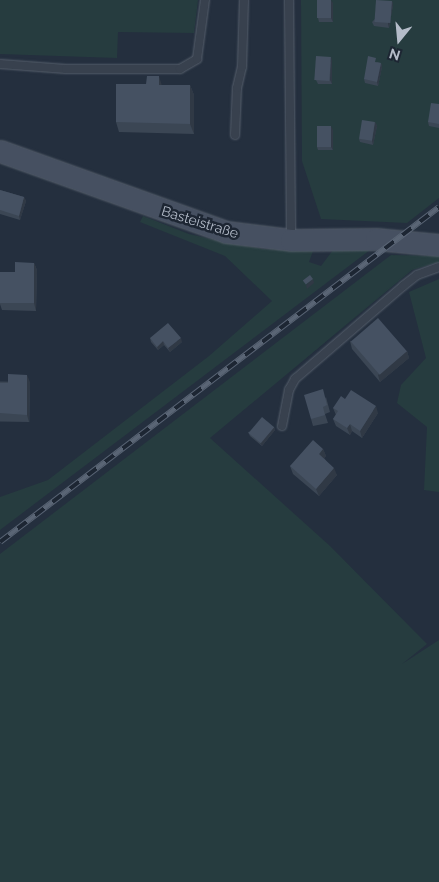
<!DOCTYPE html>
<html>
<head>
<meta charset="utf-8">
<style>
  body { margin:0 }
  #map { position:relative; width:439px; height:882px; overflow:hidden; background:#242f3e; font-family:Raleway,sans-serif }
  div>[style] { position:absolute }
  .green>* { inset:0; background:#263c3f }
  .roads { filter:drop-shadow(0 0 1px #565f6c) drop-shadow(0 0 1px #565f6c) }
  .service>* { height:8px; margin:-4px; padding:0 4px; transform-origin:4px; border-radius:4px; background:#38414e }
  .secondary>* { height:21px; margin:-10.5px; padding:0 10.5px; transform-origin:10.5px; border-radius:10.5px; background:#465061 }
  .rail>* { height:5.5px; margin-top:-2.75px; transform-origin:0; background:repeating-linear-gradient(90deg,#1d2633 0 11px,#5a6575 0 22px); box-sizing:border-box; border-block:1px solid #5a6575 }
  .wall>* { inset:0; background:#3b4654; transform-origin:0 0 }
  .shaded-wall>* { inset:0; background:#303945 }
  .building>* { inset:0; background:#455162; transform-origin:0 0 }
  span { translate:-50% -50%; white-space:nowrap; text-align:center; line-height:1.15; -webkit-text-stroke:5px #1d2633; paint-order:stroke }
  .street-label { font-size:14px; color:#b4bcc9 }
  .north { position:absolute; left:374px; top:15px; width:50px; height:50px; -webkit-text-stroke:4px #1d2633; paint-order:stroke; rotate:197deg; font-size:14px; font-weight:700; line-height:20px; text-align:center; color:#b4bcc9 }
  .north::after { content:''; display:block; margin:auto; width:18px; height:22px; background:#b4bcc9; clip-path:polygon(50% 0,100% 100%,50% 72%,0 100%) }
</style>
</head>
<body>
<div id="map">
  <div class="green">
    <i style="clip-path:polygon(0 0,198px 0,194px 33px,118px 32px,117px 58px,0 54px)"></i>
    <i style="clip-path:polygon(301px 0,439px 0,439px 198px,407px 223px,321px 219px,302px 161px)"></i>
    <i style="clip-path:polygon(143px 216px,189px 234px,228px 243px,264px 249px,313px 251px,309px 262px,321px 266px,333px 250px,370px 250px,0 530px,0 497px,48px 480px,209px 356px,272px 301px,225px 256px,140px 222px)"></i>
    <i style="clip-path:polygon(391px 255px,439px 256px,439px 262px,412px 270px,210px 438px,330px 546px,427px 644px,402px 664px,439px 640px,439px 882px,0 882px,0 554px)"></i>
    <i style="clip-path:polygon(439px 279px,439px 492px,424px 490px,427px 427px,397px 403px,401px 385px,426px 358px,409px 292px)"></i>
  </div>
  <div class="roads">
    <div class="service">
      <i style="left:289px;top:0;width:238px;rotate:89.5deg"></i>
      <i style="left:0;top:64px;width:66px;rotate:4.3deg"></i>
      <i style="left:66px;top:69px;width:114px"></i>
      <i style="left:180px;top:69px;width:20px;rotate:-30deg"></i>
      <i style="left:197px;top:59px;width:60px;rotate:-82.3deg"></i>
      <i style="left:235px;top:135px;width:47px;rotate:-87.6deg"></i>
      <i style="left:237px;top:88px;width:22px;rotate:-77deg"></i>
      <i style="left:242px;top:67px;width:67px;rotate:-88.3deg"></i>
      <i style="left:282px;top:426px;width:37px;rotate:-79deg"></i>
      <i style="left:289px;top:390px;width:13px;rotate:-61deg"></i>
      <i style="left:295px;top:379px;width:143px;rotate:-40.7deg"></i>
      <i style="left:403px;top:286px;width:18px;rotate:-38deg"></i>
      <i style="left:417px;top:275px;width:23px;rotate:-20deg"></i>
    </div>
    <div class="secondary">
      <i style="left:0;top:151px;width:240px;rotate:19.7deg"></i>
      <i style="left:226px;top:232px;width:65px;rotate:7deg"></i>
      <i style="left:291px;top:240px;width:85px;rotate:-0.7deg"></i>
      <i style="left:376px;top:239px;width:63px;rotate:5.4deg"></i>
    </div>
  </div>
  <div class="rail">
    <i style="left:0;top:542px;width:552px;rotate:-37.35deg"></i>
  </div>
  <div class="wall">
    <i style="clip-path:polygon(392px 1px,393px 5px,389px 28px,374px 26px,372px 22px)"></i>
    <i style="clip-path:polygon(333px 3px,333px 22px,319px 22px,318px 18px)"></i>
    <i style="clip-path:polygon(332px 60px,332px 84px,318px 84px,316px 80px)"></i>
    <i style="clip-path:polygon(377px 62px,381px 63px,382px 67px,378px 86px,365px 83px,364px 79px)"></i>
    <i style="clip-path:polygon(162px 85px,190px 85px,194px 95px,194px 134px,119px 132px,116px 122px)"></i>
    <i style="clip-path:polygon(439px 104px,439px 128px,429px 126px,428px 122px)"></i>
    <i style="clip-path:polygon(375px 122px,377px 126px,373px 145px,360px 142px,359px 139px)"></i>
    <i style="clip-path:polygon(333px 130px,333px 150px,318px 150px,317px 147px)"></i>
    <i style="clip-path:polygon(0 190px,24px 197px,26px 201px,20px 220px,0 214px)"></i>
    <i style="clip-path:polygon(34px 263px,37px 270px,36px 311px,2px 310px,0 304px,0 272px,15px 272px)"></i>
    <i style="clip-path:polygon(150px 338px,182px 342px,170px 352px,164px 345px,158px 350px,151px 342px)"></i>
    <i style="clip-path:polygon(350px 341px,407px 351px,409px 358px,380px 382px,352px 349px)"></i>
    <i style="left:30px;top:382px;width:40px;height:30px;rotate:91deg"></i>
    <i style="clip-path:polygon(326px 397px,330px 412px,325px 414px,328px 423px,313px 426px,311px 419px)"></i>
    <i style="clip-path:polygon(345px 399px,378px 413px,362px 438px,352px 431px,350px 435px,336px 426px,333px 419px,336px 415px,333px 408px)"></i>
    <i style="clip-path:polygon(274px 427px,275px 430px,262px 446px,250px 436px,248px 432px)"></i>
    <i style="clip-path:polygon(323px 449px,326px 456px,324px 458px,337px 475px,319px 496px,293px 474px,290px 466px)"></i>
  </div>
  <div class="shaded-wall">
    <i style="clip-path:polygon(331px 0,333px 3px,333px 22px,331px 18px)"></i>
    <i style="clip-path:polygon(392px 1px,393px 5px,389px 28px,388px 24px)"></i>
    <i style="clip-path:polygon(331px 57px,332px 60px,332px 84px,330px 80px)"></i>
    <i style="clip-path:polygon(381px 63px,382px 67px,378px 86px,377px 82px)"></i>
    <i style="clip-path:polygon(159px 76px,162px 86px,159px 85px)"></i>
    <i style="clip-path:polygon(190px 85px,194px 95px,194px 134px,190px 124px)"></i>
    <i style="clip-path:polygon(375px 122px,377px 126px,373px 145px,372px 141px)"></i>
    <i style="clip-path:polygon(331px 126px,333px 130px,333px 150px,331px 147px)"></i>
    <i style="clip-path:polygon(24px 197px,26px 201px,20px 220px,19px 216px)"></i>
    <i style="clip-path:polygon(34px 263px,37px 270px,36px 311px,34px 303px)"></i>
    <i style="clip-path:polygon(313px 279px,314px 283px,307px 289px,306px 285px)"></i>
    <i style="clip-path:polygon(181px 338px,182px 342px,170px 352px,168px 348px)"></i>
    <i style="clip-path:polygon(163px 341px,164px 345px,158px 350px,157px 347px)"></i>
    <i style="clip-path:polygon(407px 351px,409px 358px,380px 382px,378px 375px)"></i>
    <i style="clip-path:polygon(27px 375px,30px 382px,29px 422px,27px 415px)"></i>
    <i style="clip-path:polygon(376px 406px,378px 413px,362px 438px,360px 431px)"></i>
    <i style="clip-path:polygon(350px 424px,352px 431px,350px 435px,347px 428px)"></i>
    <i style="clip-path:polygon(274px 427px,275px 430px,262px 446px,260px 443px)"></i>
    <i style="clip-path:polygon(323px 449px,326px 456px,321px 461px,319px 454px)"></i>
    <i style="clip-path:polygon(334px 468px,337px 475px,319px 496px,316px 489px)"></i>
  </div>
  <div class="building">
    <i style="left:317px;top:0;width:14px;height:18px"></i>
    <i style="left:376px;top:0;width:16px;height:22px;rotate:4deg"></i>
    <i style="left:316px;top:56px;width:15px;height:24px;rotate:4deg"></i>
    <i style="clip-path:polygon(368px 56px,376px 58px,375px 62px,381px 63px,377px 82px,364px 79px)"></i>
    <i style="clip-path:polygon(147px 76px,159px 76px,159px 85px,190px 85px,190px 124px,116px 122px,116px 84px,146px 84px)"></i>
    <i style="clip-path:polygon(431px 103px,439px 104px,439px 124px,428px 122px)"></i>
    <i style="left:362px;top:120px;width:13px;height:19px;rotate:9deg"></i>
    <i style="left:317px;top:126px;width:14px;height:21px"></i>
    <i style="clip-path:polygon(0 190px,24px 197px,19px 216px,0 210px)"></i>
    <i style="clip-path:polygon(15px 262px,34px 263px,34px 303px,0 303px,0 272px,15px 272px)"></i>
    <i style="left:310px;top:275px;width:5px;height:9px;rotate:53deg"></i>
    <i style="left:378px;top:318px;width:44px;height:36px;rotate:49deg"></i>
    <i style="clip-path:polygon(168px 323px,181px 338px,168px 348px,163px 341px,157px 347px,150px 338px)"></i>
    <i style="clip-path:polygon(8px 374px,27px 375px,27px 415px,0 413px,0 383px,8px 383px)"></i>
    <i style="clip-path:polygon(323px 389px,327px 405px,323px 407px,325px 415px,311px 419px,304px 395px)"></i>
    <i style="clip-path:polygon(351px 390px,376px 406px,360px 431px,350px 424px,347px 428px,333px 419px,338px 411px,333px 408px,341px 396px,345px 399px)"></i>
    <i style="left:262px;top:417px;width:16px;height:21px;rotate:40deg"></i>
    <i style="clip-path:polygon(313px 440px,323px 449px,319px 454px,334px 468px,316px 489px,290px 466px)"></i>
  </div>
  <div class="street-label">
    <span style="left:200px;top:222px;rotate:17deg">Basteistraße</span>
  </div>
  <div class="north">N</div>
</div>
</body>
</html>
